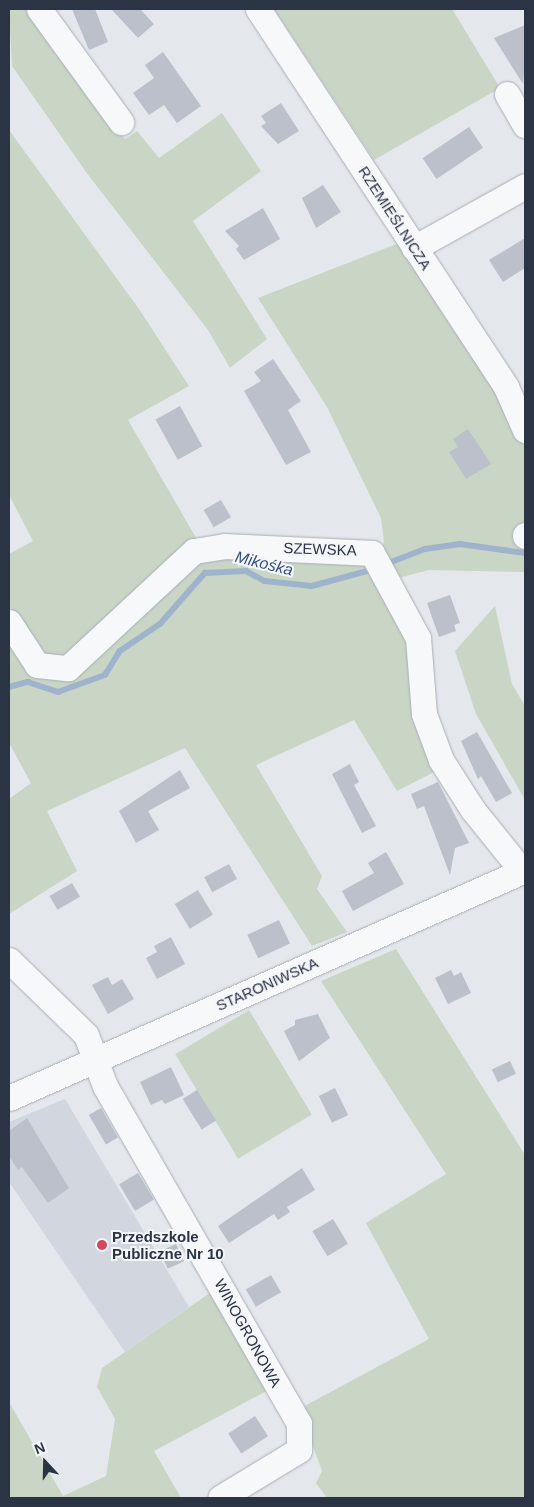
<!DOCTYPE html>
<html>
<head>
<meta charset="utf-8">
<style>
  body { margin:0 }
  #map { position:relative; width:534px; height:1507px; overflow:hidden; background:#e4e7ec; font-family:Helvetica,sans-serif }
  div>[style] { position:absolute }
  .built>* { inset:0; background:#d2d6de }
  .green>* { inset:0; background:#c9d6c5; transform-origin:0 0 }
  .stream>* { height:5.5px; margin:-2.75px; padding:0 2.75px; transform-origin:2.75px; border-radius:2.75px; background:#9fb4cc }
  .building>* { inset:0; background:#bbc0ca; transform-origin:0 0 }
  .roads { filter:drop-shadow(0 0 1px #a9aeb7) drop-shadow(0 0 1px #a9aeb7) }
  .minor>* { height:25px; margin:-12.5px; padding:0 12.5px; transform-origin:12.5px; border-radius:12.5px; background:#f7f8fa }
  .dots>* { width:14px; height:14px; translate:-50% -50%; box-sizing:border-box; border:2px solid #f4f6f9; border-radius:50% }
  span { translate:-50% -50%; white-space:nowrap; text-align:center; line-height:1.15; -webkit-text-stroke:4px #f4f6f9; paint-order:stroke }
  .street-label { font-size:15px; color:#2b3445 }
  .poi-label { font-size:15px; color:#2b3445; font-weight:700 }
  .left { translate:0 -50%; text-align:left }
  .water-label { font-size:16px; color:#34527a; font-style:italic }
  .frame { position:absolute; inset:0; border:10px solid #2b3445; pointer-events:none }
  .north { position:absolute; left:20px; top:1437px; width:50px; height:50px; -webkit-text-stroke:4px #f4f6f9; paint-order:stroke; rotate:339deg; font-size:14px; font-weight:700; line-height:20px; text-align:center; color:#2b3445 }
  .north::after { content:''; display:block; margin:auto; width:18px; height:22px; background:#2b3445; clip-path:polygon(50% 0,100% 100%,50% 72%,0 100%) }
</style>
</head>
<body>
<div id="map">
  <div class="built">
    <i style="clip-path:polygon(65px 1099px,189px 1307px,125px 1352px,9px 1182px,9px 1122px)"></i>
  </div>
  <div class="green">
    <i style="clip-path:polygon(9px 9px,29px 9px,125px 139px,137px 131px,159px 158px,222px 113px,261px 171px,193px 221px,267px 339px,230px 368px,208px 330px,86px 172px,12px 66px)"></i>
    <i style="clip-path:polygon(274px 9px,452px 9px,500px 88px,374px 160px)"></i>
    <i style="clip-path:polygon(9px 130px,139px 309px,189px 386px,128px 420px,199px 543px,58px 662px,27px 642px,9px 605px,9px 554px,33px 541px,9px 495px)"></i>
    <i style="clip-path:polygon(399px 243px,505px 397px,525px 449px,525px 518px,518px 537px,525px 550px,525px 572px,429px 570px,394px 579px,380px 557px,384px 542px,381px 518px,327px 407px,258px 298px)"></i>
    <i style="clip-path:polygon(239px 554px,369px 559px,399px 611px,440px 769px,397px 791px,354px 720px,256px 765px,322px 876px,317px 889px,347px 932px,312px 946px,185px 748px,47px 811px,77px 871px,9px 914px,9px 799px,31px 783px,9px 743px,9px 629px,52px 676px,192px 560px)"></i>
    <i style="clip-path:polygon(495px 606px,512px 684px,525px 706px,525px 800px,476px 714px,455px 651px)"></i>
    <i style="clip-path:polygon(396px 949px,525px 1155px,525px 1498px,327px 1498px,316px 1483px,322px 1471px,299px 1409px,429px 1339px,366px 1223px,446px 1174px,321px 981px)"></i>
    <i style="left:249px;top:1010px;width:122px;height:86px;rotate:59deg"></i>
    <i style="clip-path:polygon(217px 1288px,274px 1387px,154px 1451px,181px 1498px,9px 1498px,9px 1402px,63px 1496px,106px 1476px,115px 1419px,97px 1387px,102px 1368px)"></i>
  </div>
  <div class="stream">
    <i style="left:386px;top:564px;width:42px;rotate:-21deg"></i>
    <i style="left:425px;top:549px;width:35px;rotate:-8deg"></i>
    <i style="left:460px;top:544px;width:66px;rotate:7.9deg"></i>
    <i style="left:9px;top:687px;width:20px;rotate:-15deg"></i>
    <i style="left:28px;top:682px;width:32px;rotate:18deg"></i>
    <i style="left:58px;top:692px;width:50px;rotate:-19.9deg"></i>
    <i style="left:105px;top:675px;width:28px;rotate:-58deg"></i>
    <i style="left:120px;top:651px;width:48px;rotate:-34deg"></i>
    <i style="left:160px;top:624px;width:68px;rotate:-48.6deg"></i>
    <i style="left:205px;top:573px;width:41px;rotate:-2.8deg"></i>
    <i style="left:246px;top:571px;width:21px;rotate:28deg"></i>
    <i style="left:265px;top:581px;width:47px;rotate:6.1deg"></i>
    <i style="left:312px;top:586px;width:65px;rotate:-15.1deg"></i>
  </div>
  <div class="building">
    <i style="clip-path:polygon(72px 9px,95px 9px,108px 42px,89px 50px)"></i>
    <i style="clip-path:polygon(111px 9px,140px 9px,154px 24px,138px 38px)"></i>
    <i style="clip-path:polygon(525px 25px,525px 64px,523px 84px,494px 38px)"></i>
    <i style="clip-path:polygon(163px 52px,201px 106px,177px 123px,164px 105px,149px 115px,133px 93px,154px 78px,145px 65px)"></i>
    <i style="clip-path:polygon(281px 103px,299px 131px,278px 144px,261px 126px,266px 123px,261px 116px)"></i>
    <i style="left:469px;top:127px;width:25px;height:56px;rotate:56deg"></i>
    <i style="clip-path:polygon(323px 185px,341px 212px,316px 228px,302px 198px)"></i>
    <i style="clip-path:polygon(263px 208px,280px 239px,244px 260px,236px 249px,239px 246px,225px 231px)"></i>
    <i style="clip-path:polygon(525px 238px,525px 268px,503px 282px,489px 260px)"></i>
    <i style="clip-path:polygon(273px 359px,301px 401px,288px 410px,311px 452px,286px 465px,244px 391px,261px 381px,254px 372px)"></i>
    <i style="left:180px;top:406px;width:46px;height:28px;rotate:61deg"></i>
    <i style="clip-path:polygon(468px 429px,491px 464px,466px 479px,449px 452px,458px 447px,453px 439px)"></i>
    <i style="left:221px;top:500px;width:20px;height:20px;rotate:60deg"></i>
    <i style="clip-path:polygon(450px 595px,460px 623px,454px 625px,456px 631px,439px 637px,427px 603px)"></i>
    <i style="clip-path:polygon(477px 732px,512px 793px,496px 802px,481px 776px,478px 779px,461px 741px)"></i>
    <i style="clip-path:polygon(350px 764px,359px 782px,354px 785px,376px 826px,362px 833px,332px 774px)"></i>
    <i style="clip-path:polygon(180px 770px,190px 788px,148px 811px,159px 830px,136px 843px,119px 811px)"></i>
    <i style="clip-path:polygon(438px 782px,469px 843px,455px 848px,450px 875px,424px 806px,417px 809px,411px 794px)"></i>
    <i style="clip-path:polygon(386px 852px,404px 884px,353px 911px,342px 891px,374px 873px,368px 863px)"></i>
    <i style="left:229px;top:864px;width:17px;height:28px;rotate:62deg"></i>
    <i style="left:72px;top:883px;width:16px;height:26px;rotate:60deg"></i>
    <i style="left:198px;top:890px;width:29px;height:27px;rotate:59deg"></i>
    <i style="left:279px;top:920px;width:26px;height:35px;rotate:65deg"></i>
    <i style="clip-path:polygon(171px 937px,185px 964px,157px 979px,146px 958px,157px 952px,154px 946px)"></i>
    <i style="clip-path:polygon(451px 970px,454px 976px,461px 972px,471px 993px,448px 1004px,435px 978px)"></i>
    <i style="clip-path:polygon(108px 977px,112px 985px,122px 979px,134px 999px,108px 1014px,92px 985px)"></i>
    <i style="clip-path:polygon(318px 1014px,330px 1038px,299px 1061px,284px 1031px,295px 1025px,295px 1020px)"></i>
    <i style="left:510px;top:1061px;width:14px;height:20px;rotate:65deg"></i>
    <i style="clip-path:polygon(171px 1067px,184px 1095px,165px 1104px,162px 1100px,151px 1105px,140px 1082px)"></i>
    <i style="left:335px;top:1088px;width:30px;height:18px;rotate:64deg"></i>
    <i style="left:197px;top:1090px;width:36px;height:17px;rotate:58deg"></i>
    <i style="left:101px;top:1108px;width:34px;height:14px;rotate:60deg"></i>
    <i style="clip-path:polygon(27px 1118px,69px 1188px,48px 1203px,22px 1167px,18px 1170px,9px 1156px,9px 1131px)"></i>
    <i style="clip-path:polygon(302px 1168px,315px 1190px,287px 1207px,290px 1212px,278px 1220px,274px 1214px,229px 1243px,218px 1226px)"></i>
    <i style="left:138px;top:1173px;width:31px;height:22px;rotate:59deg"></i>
    <i style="left:333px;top:1219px;width:29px;height:24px;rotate:59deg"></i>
    <i style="left:176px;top:1244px;width:19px;height:18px;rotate:65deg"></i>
    <i style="left:271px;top:1275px;width:20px;height:29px;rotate:60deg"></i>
    <i style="left:255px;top:1416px;width:24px;height:32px;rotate:57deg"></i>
  </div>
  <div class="roads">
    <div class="minor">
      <i style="left:39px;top:9px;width:140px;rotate:54deg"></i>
      <i style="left:258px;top:9px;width:452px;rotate:56.7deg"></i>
      <i style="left:506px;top:387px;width:47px;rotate:66.2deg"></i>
      <i style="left:507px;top:94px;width:36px;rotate:60deg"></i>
      <i style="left:414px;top:248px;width:127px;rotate:-29.2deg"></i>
      <i style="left:525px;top:535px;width:1px;rotate:90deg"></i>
      <i style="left:9px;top:622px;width:51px;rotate:56.9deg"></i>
      <i style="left:37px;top:665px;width:31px;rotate:6deg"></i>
      <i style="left:68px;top:668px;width:172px;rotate:-42.9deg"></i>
      <i style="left:194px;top:551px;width:31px;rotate:-9deg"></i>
      <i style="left:225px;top:546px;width:147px;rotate:2.7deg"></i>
      <i style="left:372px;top:553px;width:97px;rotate:61.6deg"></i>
      <i style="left:418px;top:638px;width:76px;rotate:85.5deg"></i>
      <i style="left:424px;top:714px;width:49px;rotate:69.7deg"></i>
      <i style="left:441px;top:760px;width:59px;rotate:57.4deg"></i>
      <i style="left:473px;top:810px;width:78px;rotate:51.2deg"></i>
      <i style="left:9px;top:960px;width:107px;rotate:44.2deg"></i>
      <i style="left:86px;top:1035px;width:54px;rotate:69.6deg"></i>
      <i style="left:105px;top:1086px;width:389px;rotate:60.1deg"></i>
      <i style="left:299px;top:1423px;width:27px;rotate:90deg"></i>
      <i style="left:299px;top:1450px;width:92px;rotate:148.7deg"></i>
      <i style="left:9px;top:1098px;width:564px;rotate:-23.84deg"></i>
    </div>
  </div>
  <div class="dots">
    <i style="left:102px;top:1245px;background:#d1495b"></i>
  </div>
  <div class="street-label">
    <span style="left:395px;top:218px;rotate:57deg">RZEMIEŚLNICZA</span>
    <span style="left:320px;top:549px;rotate:2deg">SZEWSKA</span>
    <span style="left:267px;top:984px;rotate:-24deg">STARONIWSKA</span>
    <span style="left:248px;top:1333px;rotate:61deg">WINOGRONOWA</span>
  </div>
  <div class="poi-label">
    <span class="left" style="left:112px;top:1245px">Przedszkole<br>Publiczne Nr 10</span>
  </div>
  <div class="water-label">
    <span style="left:264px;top:564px;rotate:14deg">Mikośka</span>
  </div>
  <div class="frame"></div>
  <div class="north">N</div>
</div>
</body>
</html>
